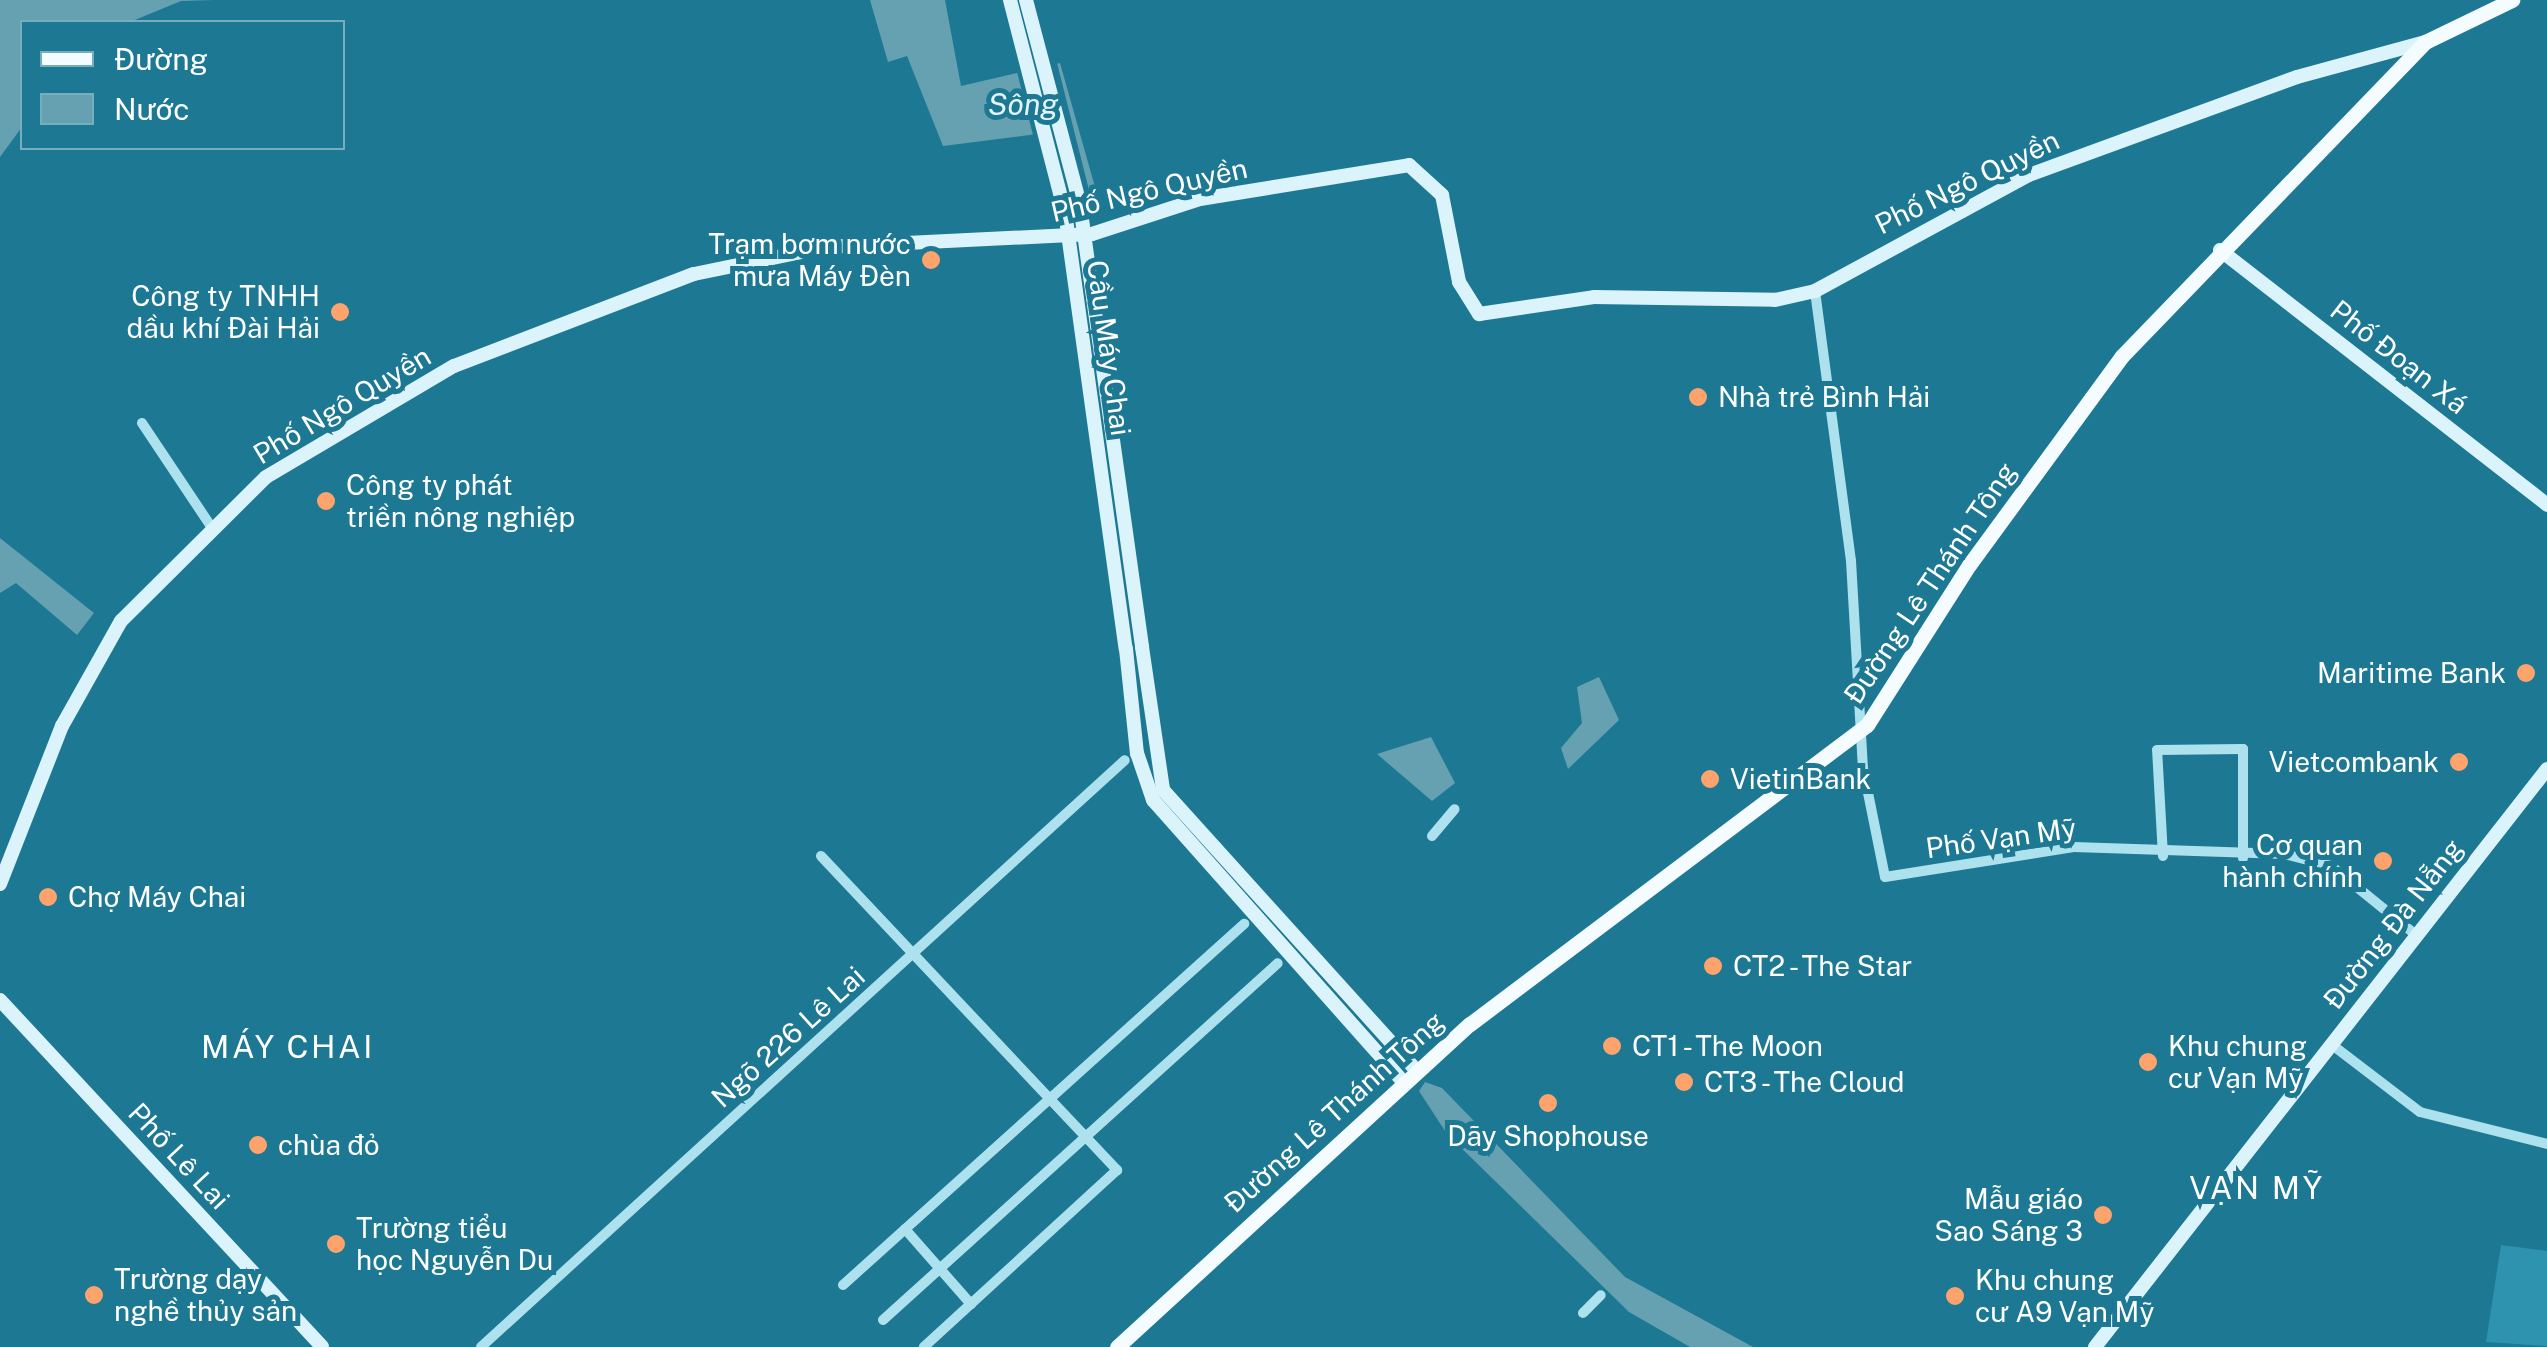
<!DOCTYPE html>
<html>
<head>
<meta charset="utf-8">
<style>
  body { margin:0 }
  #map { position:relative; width:2547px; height:1347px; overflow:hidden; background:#1d7893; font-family:"Public Sans",sans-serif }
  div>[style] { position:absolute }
  .green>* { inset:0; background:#2d93ae }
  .water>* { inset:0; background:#65a1b1 }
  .pier>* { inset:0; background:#1d7893 }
  .street>* { height:10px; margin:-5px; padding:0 5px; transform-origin:5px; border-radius:5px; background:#aee1ee }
  .secondary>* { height:14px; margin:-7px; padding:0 7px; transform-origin:7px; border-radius:7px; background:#dbf3fa }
  .primary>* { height:15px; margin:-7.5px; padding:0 7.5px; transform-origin:7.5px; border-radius:7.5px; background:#f5fcff }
  .secondary-bridge>* { height:14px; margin:-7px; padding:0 7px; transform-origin:7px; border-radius:7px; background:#dbf3fa }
  .dots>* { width:28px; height:28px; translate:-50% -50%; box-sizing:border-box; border:5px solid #1d7893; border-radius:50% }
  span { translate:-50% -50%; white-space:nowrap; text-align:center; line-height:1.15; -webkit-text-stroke:10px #1d7893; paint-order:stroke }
  .street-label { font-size:28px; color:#fff }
  .poi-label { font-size:28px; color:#fff }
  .right { translate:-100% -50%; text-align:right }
  .left { translate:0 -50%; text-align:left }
  .water-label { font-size:30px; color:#e3f6fb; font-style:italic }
  .quarter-label { font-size:32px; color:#fff; letter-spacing:2.5px }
  .legend { position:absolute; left:20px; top:20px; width:325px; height:130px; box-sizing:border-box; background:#1d7893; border:2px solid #77aebe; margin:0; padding:12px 18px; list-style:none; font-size:30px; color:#fff }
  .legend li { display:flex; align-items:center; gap:20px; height:50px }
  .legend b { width:50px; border:2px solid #77aebe }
</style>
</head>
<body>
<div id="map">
  <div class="green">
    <i style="clip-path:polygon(2501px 1245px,2547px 1251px,2547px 1346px,2486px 1342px)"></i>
  </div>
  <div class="water">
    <i style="clip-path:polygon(0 0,215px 0,181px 1px,130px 22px,22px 22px,22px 127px,0 157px)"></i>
    <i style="clip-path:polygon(870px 0,945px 0,961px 86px,1060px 63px,1095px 187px,1069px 198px,1037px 134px,943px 146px,907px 56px,888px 62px)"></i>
    <i style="clip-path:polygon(0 538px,94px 613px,77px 635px,16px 583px,0 593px)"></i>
    <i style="clip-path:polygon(1599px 677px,1619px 720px,1568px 769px,1561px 748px,1582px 723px,1577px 687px)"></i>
    <i style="clip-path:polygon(1431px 737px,1455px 783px,1432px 801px,1377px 754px)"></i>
    <i style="clip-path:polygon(1425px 1082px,1442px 1088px,1625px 1277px,1753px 1347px,1690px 1347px,1629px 1312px,1447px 1134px,1419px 1091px)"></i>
  </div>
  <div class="pier">
    <i style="clip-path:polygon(1056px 59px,1090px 194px,1071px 203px,1034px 139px,1016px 68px)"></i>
  </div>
  <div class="street">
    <i style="left:1815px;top:291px;width:272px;rotate:82.4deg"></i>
    <i style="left:1851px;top:561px;width:207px;rotate:86.7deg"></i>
    <i style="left:1863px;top:768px;width:111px;rotate:78.6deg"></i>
    <i style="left:1885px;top:877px;width:191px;rotate:-9deg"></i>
    <i style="left:2074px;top:847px;width:211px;rotate:1.9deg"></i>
    <i style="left:2285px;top:854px;width:48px;rotate:14.6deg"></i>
    <i style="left:2331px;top:866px;width:109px;rotate:39.1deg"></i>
    <i style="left:142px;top:423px;width:126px;rotate:56.3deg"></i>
    <i style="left:1432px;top:836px;width:35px;rotate:-50deg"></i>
    <i style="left:821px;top:856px;width:432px;rotate:46.7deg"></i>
    <i style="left:1117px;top:1170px;width:262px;rotate:137.5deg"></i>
    <i style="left:2163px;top:856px;width:106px;rotate:-93.2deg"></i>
    <i style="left:2157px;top:750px;width:86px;rotate:-0.7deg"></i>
    <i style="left:2243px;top:749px;width:109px;rotate:90deg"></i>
    <i style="left:2331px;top:1044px;width:112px;rotate:37.4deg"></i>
    <i style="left:2420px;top:1112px;width:131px;rotate:14.1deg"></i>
    <i style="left:905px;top:1229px;width:100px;rotate:48.7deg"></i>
    <i style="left:843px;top:1285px;width:540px;rotate:-42deg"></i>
    <i style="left:1583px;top:1313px;width:25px;rotate:-45deg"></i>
    <i style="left:883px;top:1320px;width:532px;rotate:-42.11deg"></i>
    <i style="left:481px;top:1347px;width:871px;rotate:-42.35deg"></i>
  </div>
  <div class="secondary">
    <i style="left:2220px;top:250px;width:415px;rotate:37.9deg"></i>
    <i style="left:1142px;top:647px;width:145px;rotate:81.6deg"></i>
    <i style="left:1163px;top:790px;width:377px;rotate:47.9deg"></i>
    <i style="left:1126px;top:649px;width:105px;rotate:84deg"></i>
    <i style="left:1137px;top:753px;width:50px;rotate:71.2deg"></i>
    <i style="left:1153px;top:800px;width:377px;rotate:48.4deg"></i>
    <i style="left:0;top:884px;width:170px;rotate:-68.6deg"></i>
    <i style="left:62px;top:726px;width:120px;rotate:-60.7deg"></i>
    <i style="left:121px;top:621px;width:204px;rotate:-44.8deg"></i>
    <i style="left:266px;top:477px;width:218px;rotate:-30.6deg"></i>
    <i style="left:454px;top:366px;width:257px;rotate:-21deg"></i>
    <i style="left:694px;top:274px;width:134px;rotate:-11.6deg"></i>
    <i style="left:825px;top:247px;width:267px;rotate:-2.8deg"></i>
    <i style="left:1092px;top:234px;width:114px;rotate:-18deg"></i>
    <i style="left:1200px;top:199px;width:212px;rotate:-9.2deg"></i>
    <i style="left:1409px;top:165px;width:45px;rotate:42.3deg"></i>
    <i style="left:1442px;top:195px;width:89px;rotate:78.9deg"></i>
    <i style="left:1459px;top:282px;width:38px;rotate:58deg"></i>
    <i style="left:1479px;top:314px;width:116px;rotate:-8.4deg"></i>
    <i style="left:1594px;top:297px;width:181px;rotate:0.9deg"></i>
    <i style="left:1775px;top:300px;width:41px;rotate:-12.7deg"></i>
    <i style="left:1815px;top:291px;width:243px;rotate:-28.5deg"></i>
    <i style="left:2029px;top:175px;width:285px;rotate:-20.1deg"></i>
    <i style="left:2297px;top:77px;width:133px;rotate:-15.3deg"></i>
    <i style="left:0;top:1000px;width:473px;rotate:47.1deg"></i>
    <i style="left:2095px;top:1347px;width:734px;rotate:-51.97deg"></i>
  </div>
  <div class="primary">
    <i style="left:1117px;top:1347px;width:478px;rotate:-42.5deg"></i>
    <i style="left:1470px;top:1024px;width:497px;rotate:-37deg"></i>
    <i style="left:1867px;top:725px;width:190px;rotate:-57.5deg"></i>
    <i style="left:1969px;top:565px;width:259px;rotate:-53.8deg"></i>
    <i style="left:2122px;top:356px;width:436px;rotate:-46deg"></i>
    <i style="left:2425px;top:42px;width:97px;rotate:-25.8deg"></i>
  </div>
  <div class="secondary-bridge">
    <i style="left:1010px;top:0;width:219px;rotate:75.5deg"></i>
    <i style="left:1065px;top:212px;width:441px;rotate:82.1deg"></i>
    <i style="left:1026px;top:0;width:212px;rotate:75.2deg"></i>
    <i style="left:1080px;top:205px;width:446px;rotate:82deg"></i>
  </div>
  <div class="dots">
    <i style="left:931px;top:260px;background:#fea36c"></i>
    <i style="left:340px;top:312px;background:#fea36c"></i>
    <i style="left:1698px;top:397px;background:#fea36c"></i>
    <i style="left:326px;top:501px;background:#fea36c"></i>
    <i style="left:2526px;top:673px;background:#fea36c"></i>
    <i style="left:2459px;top:762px;background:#fea36c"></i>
    <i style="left:1710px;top:779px;background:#fea36c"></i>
    <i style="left:2383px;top:861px;background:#fea36c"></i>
    <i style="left:48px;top:897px;background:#fea36c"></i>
    <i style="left:1713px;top:966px;background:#fea36c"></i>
    <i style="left:1612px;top:1046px;background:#fea36c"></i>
    <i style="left:2148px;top:1062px;background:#fea36c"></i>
    <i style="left:1684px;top:1082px;background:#fea36c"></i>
    <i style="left:1548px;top:1103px;background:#fea36c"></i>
    <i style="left:258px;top:1145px;background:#fea36c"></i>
    <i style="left:2103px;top:1215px;background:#fea36c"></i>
    <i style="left:336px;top:1244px;background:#fea36c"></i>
    <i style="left:94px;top:1295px;background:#fea36c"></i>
    <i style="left:1955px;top:1296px;background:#fea36c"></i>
  </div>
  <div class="street-label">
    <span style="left:1967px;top:182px;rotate:-26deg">Phố Ngô Quyền</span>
    <span style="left:1149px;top:190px;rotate:-13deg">Phố Ngô Quyền</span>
    <span style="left:1109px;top:348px;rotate:82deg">Cầu Máy Chai</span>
    <span style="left:2399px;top:357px;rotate:38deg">Phố Đoạn Xá</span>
    <span style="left:342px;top:405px;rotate:-31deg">Phố Ngô Quyền</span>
    <span style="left:1930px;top:583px;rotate:-56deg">Đường Lê Thánh Tông</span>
    <span style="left:2001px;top:838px;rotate:-8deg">Phố Vạn Mỹ</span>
    <span style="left:2393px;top:924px;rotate:-52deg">Đường Đà Nẵng</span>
    <span style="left:788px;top:1037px;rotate:-42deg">Ngõ 226 Lê Lai</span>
    <span style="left:1334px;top:1112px;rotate:-42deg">Đường Lê Thánh Tông</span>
    <span style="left:179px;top:1156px;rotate:47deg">Phố Lê Lai</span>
  </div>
  <div class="poi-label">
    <span class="right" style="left:911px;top:260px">Trạm bơm nước<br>mưa Máy Đèn</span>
    <span class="right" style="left:320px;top:312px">Công ty TNHH<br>dầu khí Đài Hải</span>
    <span class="left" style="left:1718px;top:397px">Nhà trẻ Bình Hải</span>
    <span class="left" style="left:346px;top:501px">Công ty phát<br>triền nông nghiệp</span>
    <span class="right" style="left:2506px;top:673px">Maritime Bank</span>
    <span class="right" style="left:2439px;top:762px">Vietcombank</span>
    <span class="left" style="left:1730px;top:779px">VietinBank</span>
    <span class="right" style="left:2363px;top:861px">Cơ quan<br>hành chính</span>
    <span class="left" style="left:68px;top:897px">Chợ Máy Chai</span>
    <span class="left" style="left:1733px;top:966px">CT2 - The Star</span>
    <span class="left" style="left:1632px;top:1046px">CT1 - The Moon</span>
    <span class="left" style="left:2168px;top:1062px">Khu chung<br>cư Vạn Mỹ</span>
    <span class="left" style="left:1704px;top:1082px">CT3 - The Cloud</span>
    <span style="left:1548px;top:1136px">Dãy Shophouse</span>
    <span class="left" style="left:278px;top:1145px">chùa đỏ</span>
    <span class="right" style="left:2083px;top:1215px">Mẫu giáo<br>Sao Sáng 3</span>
    <span class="left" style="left:356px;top:1244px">Trường tiểu<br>học Nguyễn Du</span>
    <span class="left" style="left:114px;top:1295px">Trường dạy<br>nghề thủy sản</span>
    <span class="left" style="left:1975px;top:1296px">Khu chung<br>cư A9 Vạn Mỹ</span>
  </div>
  <div class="water-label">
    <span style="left:1023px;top:104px">Sông</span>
  </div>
  <div class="quarter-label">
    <span style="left:288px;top:1047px">MÁY CHAI</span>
    <span style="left:2257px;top:1188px">VẠN MỸ</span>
  </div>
  <ul class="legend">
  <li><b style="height:12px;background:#f5fcff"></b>Đường</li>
  <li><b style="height:28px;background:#65a1b1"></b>Nước</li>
  </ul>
</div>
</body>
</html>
